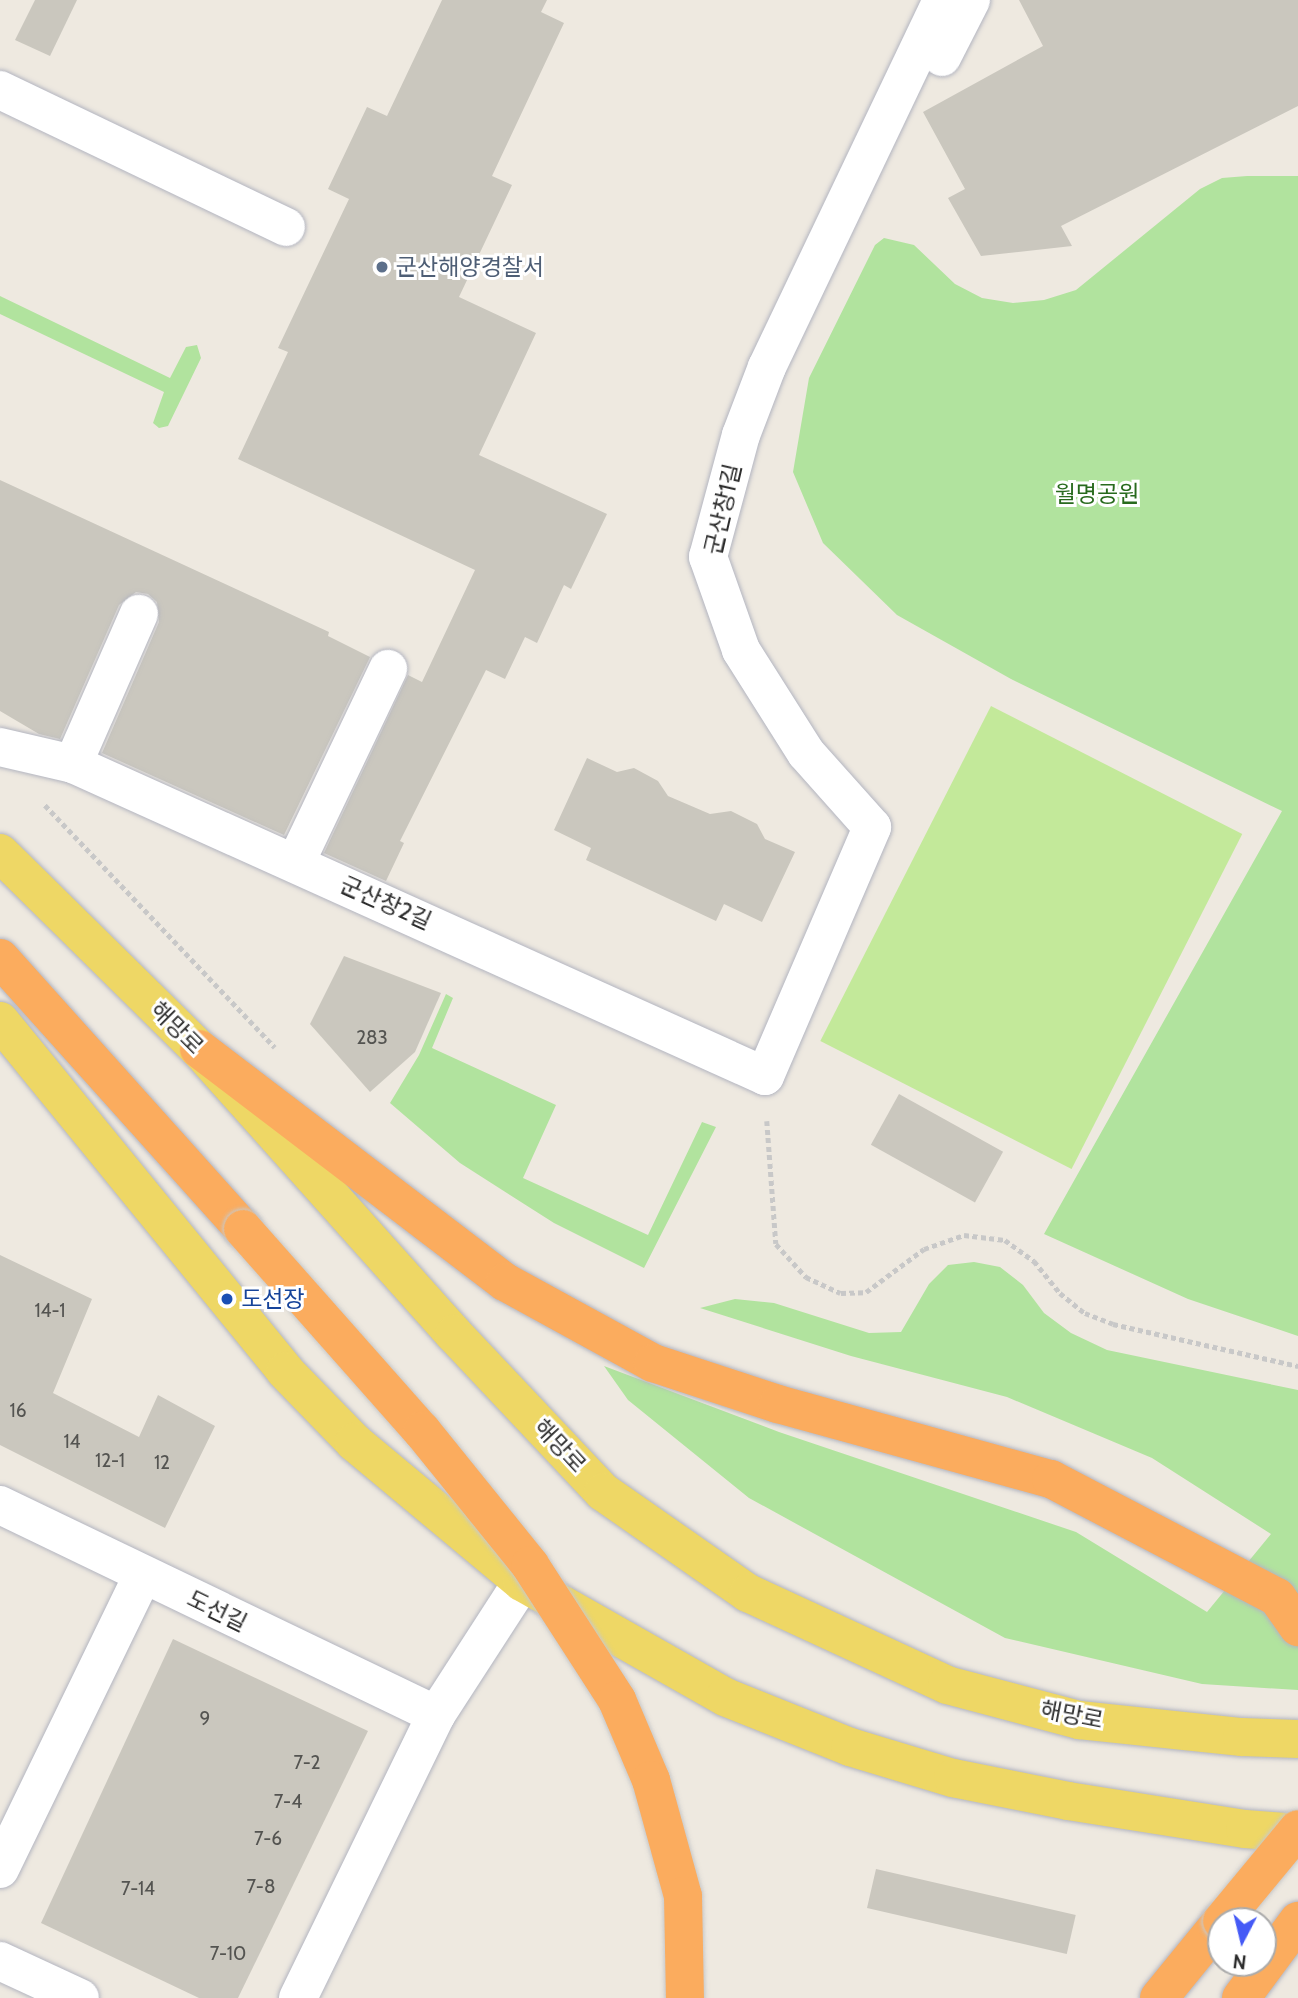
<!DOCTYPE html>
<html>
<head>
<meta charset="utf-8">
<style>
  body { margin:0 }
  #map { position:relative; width:1298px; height:1998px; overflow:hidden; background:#eee9e0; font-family:Cabin,"Noto Sans KR",sans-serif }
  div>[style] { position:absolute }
  .green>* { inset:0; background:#b1e39e }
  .pitch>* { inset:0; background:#c3e99a; transform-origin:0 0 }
  .building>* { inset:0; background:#cac7be; transform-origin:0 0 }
  .path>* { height:4.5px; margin-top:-2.25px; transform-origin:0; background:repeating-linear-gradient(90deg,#c8c8c8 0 5px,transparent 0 8.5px) }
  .roads { filter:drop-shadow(0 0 2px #b3b5c0) drop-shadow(0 0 2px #b3b5c0) }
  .minor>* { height:38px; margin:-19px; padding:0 19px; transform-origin:19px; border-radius:19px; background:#fff }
  .major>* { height:38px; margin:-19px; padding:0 19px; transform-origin:19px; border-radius:19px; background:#eed765 }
  .highway>* { height:38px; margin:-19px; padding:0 19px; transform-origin:19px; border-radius:19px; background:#fbac5e }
  .bridges { filter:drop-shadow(0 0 2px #c8c8c8) drop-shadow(0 0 2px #c8c8c8) }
  .highway-bridge>* { height:38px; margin:-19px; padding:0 19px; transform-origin:19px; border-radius:19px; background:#fbac5e }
  .dots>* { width:19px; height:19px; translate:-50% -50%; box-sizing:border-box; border:4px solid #fff; border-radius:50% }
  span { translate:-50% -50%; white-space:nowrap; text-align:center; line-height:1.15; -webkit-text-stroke:6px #fff; paint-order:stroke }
  .number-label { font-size:19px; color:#545451 }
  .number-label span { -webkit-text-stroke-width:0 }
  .service-label { font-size:23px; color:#4e5e75 }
  .left { translate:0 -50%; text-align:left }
  .park-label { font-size:23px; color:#286a1d }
  .street-label { font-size:23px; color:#2d2d2d }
  .transit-label { font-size:23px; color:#164399 }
  .north { position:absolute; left:1207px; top:1907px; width:70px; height:70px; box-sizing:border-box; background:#fff; border:2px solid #ababab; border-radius:50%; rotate:187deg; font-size:19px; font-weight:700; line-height:28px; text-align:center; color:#2d2d2d }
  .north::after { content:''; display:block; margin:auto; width:24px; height:32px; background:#455af6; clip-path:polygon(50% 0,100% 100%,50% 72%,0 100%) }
</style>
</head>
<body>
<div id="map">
  <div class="green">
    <i style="clip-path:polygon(1247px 176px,1298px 176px,1298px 1336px,1188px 1299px,1044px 1234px,1282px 811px,1011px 679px,897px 615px,823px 543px,793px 472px,809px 378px,875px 245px,884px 238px,914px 245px,955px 284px,982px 298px,1013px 303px,1044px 300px,1076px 290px,1200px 189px,1222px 178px)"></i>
    <i style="clip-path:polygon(0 296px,170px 378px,186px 347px,197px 345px,201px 358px,168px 426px,159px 428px,153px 423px,164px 392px,0 314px)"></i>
    <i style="clip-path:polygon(446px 994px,453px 998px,432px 1048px,556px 1105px,523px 1178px,648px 1235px,702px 1122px,716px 1127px,644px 1268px,554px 1223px,460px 1163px,390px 1103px,419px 1055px)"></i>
    <i style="clip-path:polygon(974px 1262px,1000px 1267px,1023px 1285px,1044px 1313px,1071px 1333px,1107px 1350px,1298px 1390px,1298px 1690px,1202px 1684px,1005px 1638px,749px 1498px,628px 1400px,604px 1366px,779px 1432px,1076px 1532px,1207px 1612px,1271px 1534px,1152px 1458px,1007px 1397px,851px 1356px,700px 1308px,735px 1299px,774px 1303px,869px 1333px,901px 1332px,929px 1284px,948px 1265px)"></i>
  </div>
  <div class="pitch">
    <i style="left:991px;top:706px;width:282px;height:376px;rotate:27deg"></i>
  </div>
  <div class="building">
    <i style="clip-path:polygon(35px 0,77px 0,50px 56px,15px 40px)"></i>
    <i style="clip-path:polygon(442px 0,547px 0,541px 12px,564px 23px,492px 176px,512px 185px,459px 297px,536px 333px,479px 455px,607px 514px,571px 589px,564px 585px,537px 643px,525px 637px,505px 679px,486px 670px,400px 841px,404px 843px,386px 881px,324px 853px,408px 675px,422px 682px,475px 570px,238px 459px,288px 352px,278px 348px,349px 199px,328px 189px,367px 107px,387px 116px)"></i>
    <i style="clip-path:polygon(1019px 0,1298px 0,1298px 106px,1061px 226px,1072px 246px,981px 256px,948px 198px,965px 189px,923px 112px,1043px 46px)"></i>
    <i style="clip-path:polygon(0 480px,329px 632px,328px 636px,370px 657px,284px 835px,102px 753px,159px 622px,157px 602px,148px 594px,136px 592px,119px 605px,60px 739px,39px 734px,0 711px)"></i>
    <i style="clip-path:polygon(587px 758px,617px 772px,634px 768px,658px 781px,668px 796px,710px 814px,731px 811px,757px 824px,765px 839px,795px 852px,762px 922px,724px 904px,716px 921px,586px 860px,591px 848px,554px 830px)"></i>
    <i style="clip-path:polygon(344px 956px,441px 993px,415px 1052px,370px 1092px,310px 1024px)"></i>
    <i style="left:899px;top:1094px;width:119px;height:58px;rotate:29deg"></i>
    <i style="clip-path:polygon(0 1255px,92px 1299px,53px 1393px,139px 1437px,158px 1395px,215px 1426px,165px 1528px,0 1445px)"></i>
    <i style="clip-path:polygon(173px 1639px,368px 1731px,238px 1998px,199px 1998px,41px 1923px)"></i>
    <i style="left:876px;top:1869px;width:205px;height:40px;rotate:13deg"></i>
  </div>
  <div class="path">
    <i style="left:45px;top:805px;width:334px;rotate:46.5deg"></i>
    <i style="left:767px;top:1121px;width:123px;rotate:85.8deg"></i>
    <i style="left:776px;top:1244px;width:45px;rotate:47.7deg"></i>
    <i style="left:806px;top:1277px;width:38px;rotate:25deg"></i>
    <i style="left:841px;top:1293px;width:25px;rotate:-2deg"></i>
    <i style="left:866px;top:1292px;width:72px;rotate:-36.6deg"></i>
    <i style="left:924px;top:1249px;width:42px;rotate:-19.3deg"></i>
    <i style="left:964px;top:1235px;width:41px;rotate:7deg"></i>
    <i style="left:1005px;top:1240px;width:36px;rotate:36deg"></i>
    <i style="left:1034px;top:1261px;width:41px;rotate:50.9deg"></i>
    <i style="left:1060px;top:1293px;width:32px;rotate:39deg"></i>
    <i style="left:1085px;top:1313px;width:30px;rotate:21deg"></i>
    <i style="left:1113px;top:1324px;width:190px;rotate:12.8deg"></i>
  </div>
  <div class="roads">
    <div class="minor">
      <i style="left:942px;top:57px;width:64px;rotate:-63deg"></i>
      <i style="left:0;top:90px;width:317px;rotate:25.6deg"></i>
      <i style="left:0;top:747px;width:75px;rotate:13.1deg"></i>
      <i style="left:73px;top:764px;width:759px;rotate:24.27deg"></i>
      <i style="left:765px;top:1076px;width:271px;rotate:-66.7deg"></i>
      <i style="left:872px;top:827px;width:99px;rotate:-131.7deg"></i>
      <i style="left:806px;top:753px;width:122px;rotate:-122.3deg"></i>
      <i style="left:741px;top:650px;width:99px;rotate:-109.5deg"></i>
      <i style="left:708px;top:557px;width:126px;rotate:-74.9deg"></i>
      <i style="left:741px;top:435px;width:73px;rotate:-69.1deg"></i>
      <i style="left:767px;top:367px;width:407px;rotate:-64.5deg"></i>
      <i style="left:73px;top:764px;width:164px;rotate:-66.3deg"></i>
      <i style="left:296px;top:862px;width:214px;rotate:-64.5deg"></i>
      <i style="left:0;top:1505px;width:484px;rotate:25.7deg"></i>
      <i style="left:0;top:1869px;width:327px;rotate:-64.1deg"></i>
      <i style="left:0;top:1961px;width:88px;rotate:24.8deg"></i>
      <i style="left:298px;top:1998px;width:315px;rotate:-64deg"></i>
      <i style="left:436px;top:1715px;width:158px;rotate:-57.1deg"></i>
    </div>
    <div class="major">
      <i style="left:0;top:853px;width:279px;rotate:44.6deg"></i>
      <i style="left:199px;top:1049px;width:382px;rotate:48.2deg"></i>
      <i style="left:454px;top:1334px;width:217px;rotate:46.7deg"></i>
      <i style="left:603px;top:1492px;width:177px;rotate:34.9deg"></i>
      <i style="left:748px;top:1593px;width:219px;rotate:24.8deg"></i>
      <i style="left:947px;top:1685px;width:137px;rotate:14.9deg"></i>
      <i style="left:1079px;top:1720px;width:164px;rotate:6deg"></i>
      <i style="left:1242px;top:1737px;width:56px;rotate:2deg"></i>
      <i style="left:0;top:1021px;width:451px;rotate:50.8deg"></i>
      <i style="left:285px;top:1371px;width:99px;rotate:45.8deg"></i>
      <i style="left:354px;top:1442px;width:219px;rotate:39.8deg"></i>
      <i style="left:522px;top:1582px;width:233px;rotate:29.5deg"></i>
      <i style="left:725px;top:1697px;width:135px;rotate:21.8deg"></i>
      <i style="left:850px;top:1747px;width:108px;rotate:16.8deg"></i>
      <i style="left:953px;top:1778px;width:117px;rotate:11.3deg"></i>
      <i style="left:1068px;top:1801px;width:179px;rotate:9deg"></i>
      <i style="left:1245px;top:1829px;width:53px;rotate:4.3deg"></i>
    </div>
    <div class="highway">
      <i style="left:0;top:958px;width:364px;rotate:48.1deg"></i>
      <i style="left:199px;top:1049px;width:385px;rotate:37.3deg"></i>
      <i style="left:505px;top:1282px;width:169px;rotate:28.7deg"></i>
      <i style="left:653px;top:1363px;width:132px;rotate:18.2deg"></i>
      <i style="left:778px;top:1404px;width:283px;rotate:15.4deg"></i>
      <i style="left:1051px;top:1479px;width:255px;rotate:27.6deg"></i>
      <i style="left:1277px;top:1597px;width:37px;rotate:55deg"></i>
      <i style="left:1159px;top:1998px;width:98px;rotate:-50.8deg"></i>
      <i style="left:1241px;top:1998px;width:96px;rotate:-53.5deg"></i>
    </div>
  </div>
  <div class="bridges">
    <div class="highway-bridge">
      <i style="left:243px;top:1229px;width:270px;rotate:48.5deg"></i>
      <i style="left:422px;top:1431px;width:172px;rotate:51.1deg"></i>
      <i style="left:530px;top:1565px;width:161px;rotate:57.2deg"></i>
      <i style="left:617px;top:1700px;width:87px;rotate:67deg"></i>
      <i style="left:651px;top:1780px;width:120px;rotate:74.6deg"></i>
      <i style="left:683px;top:1896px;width:102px;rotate:88.9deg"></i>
      <i style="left:1222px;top:1921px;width:119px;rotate:-50.4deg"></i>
    </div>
  </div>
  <div class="dots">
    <i style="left:382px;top:267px;background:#5c6f8a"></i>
    <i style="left:227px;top:1299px;background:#1a4fb4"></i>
  </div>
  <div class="number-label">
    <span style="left:372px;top:1038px">283</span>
    <span style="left:50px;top:1311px">14-1</span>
    <span style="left:18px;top:1411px">16</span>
    <span style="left:72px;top:1442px">14</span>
    <span style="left:110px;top:1461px">12-1</span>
    <span style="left:162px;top:1463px">12</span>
    <span style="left:205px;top:1719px">9</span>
    <span style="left:307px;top:1763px">7-2</span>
    <span style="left:288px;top:1802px">7-4</span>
    <span style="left:268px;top:1839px">7-6</span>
    <span style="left:261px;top:1887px">7-8</span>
    <span style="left:138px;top:1889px">7-14</span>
    <span style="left:228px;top:1954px">7-10</span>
  </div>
  <div class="service-label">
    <span class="left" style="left:396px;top:267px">군산해양경찰서</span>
  </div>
  <div class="park-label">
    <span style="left:1097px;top:494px">월명공원</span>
  </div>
  <div class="street-label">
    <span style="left:723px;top:509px;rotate:-77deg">군산창1길</span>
    <span style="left:386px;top:903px;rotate:24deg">군산창2길</span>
    <span style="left:177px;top:1028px;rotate:45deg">해망로</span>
    <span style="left:560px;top:1446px;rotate:47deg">해망로</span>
    <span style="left:217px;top:1611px;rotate:26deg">도선길</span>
    <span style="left:1072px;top:1715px;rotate:11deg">해망로</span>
  </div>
  <div class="transit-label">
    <span class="left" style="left:241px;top:1299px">도선장</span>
  </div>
  <div class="north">N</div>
</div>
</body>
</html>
